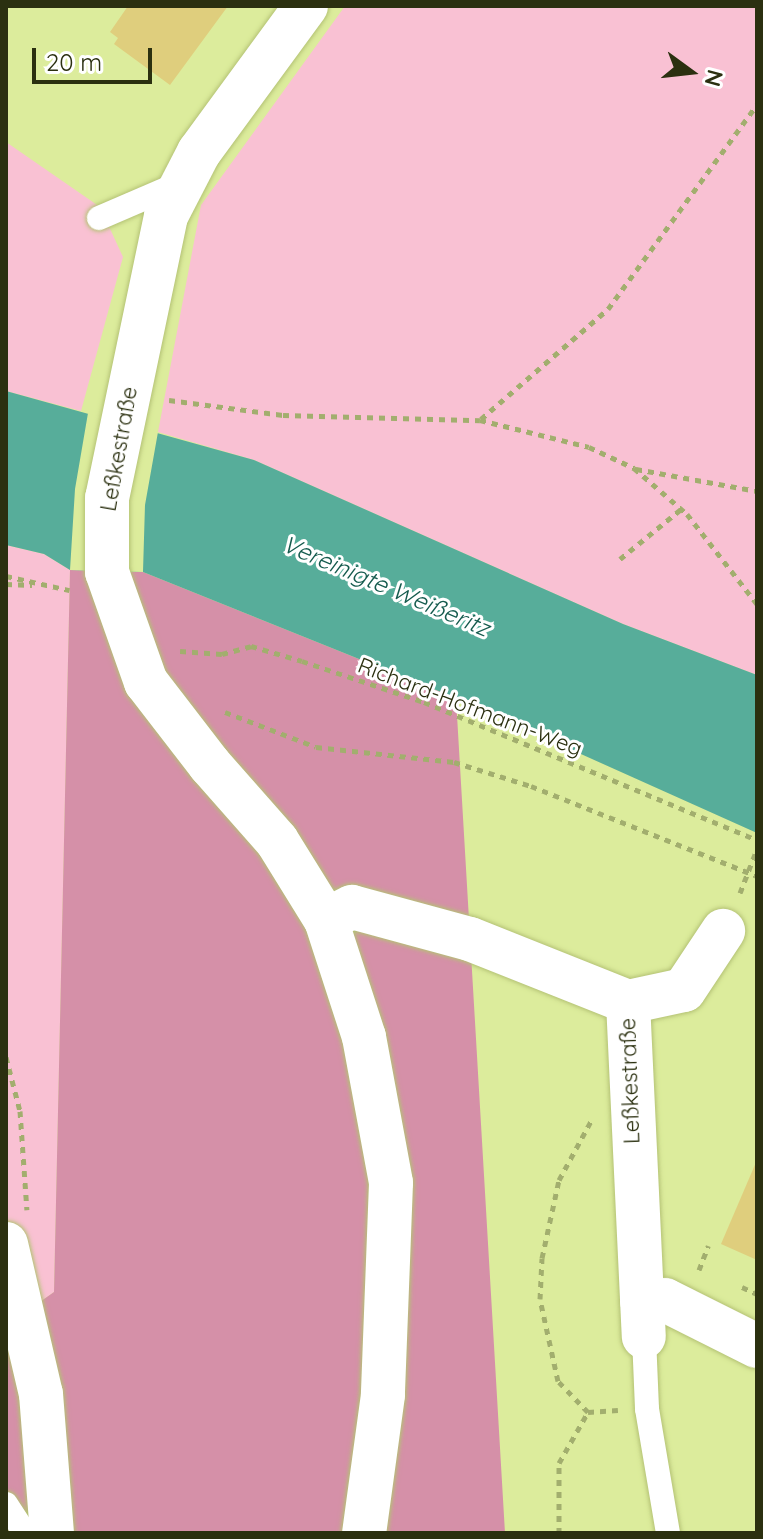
<!DOCTYPE html>
<html>
<head>
<meta charset="utf-8">
<style>
  body { margin:0 }
  #map { position:relative; width:763px; height:1539px; overflow:hidden; background:#dcec9c; font-family:Quicksand,sans-serif }
  div>[style] { position:absolute }
  .green>* { inset:0; background:#f9c1d3 }
  .forest>* { inset:0; background:#d590a8 }
  .water>* { inset:0; background:#57ad9a }
  .pier>* { inset:0; background:#dcec9c }
  .building>* { inset:0; background:#dfce7d }
  .path>* { height:5px; margin-top:-2.5px; transform-origin:0; background:repeating-linear-gradient(90deg,#a2ae6e 0 6px,transparent 0 12px) }
  .roads { filter:drop-shadow(0 0 2px #b4c275) drop-shadow(0 0 2px #b4c275) }
  .service>* { height:24px; margin:-12px; padding:0 12px; transform-origin:12px; border-radius:12px; background:#fff }
  .minor>* { height:44px; margin:-22px; padding:0 22px; transform-origin:22px; border-radius:22px; background:#fff }
  span { translate:-50% -50%; white-space:nowrap; text-align:center; line-height:1.15; -webkit-text-stroke:6px #fff; paint-order:stroke }
  .street-label { font-size:22px; color:#2b3010 }
  .water-label { font-size:24px; color:#155b4e; font-style:italic }
  .frame { position:absolute; inset:0; border:8px solid #2b3010; pointer-events:none }
  .north { position:absolute; left:651px; top:32px; width:80px; height:80px; -webkit-text-stroke:6px #fff; paint-order:stroke; rotate:105deg; font-size:22px; font-weight:700; line-height:32px; text-align:center; color:#2b3010 }
  .north::after { content:''; display:block; margin:auto; width:28px; height:36px; background:#2b3010; clip-path:polygon(50% 0,100% 100%,50% 72%,0 100%) }
  .scale { position:absolute; left:32px; top:48px; width:120px; height:36px; box-sizing:border-box; border:4px solid #2b3010; border-top:0; padding-left:10px; font-size:24px; line-height:28px; white-space:nowrap; color:#2b3010; -webkit-text-stroke:6px #fff; paint-order:stroke }
</style>
</head>
<body>
<div id="map">
  <div class="green">
    <i style="clip-path:polygon(345px 6px,757px 6px,757px 675px,623px 624px,254px 460px,158px 432px,201px 205px)"></i>
    <i style="clip-path:polygon(6px 142px,100px 207px,123px 257px,81px 411px,6px 391px)"></i>
    <i style="clip-path:polygon(6px 545px,44px 554px,70px 570px,54px 1292px,6px 1326px)"></i>
  </div>
  <div class="forest">
    <i style="clip-path:polygon(70px 570px,143px 572px,456px 698px,505px 1533px,6px 1533px,6px 1326px,54px 1292px)"></i>
  </div>
  <div class="water">
    <i style="clip-path:polygon(6px 391px,254px 460px,623px 624px,757px 675px,757px 833px,456px 698px,143px 572px,70px 570px,44px 554px,6px 545px)"></i>
  </div>
  <div class="pier">
    <i style="clip-path:polygon(88px 413px,158px 432px,145px 505px,143px 572px,70px 570px,75px 489px)"></i>
  </div>
  <div class="building">
    <i style="clip-path:polygon(128px 6px,228px 6px,170px 85px,114px 44px,118px 38px,110px 32px)"></i>
    <i style="clip-path:polygon(757px 1160px,757px 1260px,721px 1244px)"></i>
  </div>
  <div class="path">
    <i style="left:169px;top:400px;width:115px;rotate:7.5deg"></i>
    <i style="left:283px;top:415px;width:197px;rotate:1.5deg"></i>
    <i style="left:480px;top:420px;width:112px;rotate:13.9deg"></i>
    <i style="left:589px;top:447px;width:50px;rotate:25deg"></i>
    <i style="left:634px;top:468px;width:70px;rotate:41deg"></i>
    <i style="left:687px;top:514px;width:114px;rotate:52.1deg"></i>
    <i style="left:481px;top:419px;width:168px;rotate:-40.9deg"></i>
    <i style="left:608px;top:309px;width:253px;rotate:-53.9deg"></i>
    <i style="left:636px;top:469px;width:123px;rotate:10.3deg"></i>
    <i style="left:620px;top:559px;width:79px;rotate:-39.3deg"></i>
    <i style="left:6px;top:576px;width:65px;rotate:12.5deg"></i>
    <i style="left:6px;top:584px;width:26px;rotate:2deg"></i>
    <i style="left:180px;top:651px;width:42px;rotate:4.1deg"></i>
    <i style="left:222px;top:654px;width:30px;rotate:-15deg"></i>
    <i style="left:251px;top:646px;width:53px;rotate:16.4deg"></i>
    <i style="left:302px;top:661px;width:129px;rotate:18.6deg"></i>
    <i style="left:424px;top:702px;width:360px;rotate:22.5deg"></i>
    <i style="left:225px;top:712px;width:97px;rotate:21deg"></i>
    <i style="left:316px;top:747px;width:139px;rotate:6.2deg"></i>
    <i style="left:454px;top:762px;width:81px;rotate:17.3deg"></i>
    <i style="left:531px;top:786px;width:243px;rotate:21.7deg"></i>
    <i style="left:740px;top:893px;width:47px;rotate:-68.9deg"></i>
    <i style="left:6px;top:1057px;width:56px;rotate:75.5deg"></i>
    <i style="left:20px;top:1111px;width:99px;rotate:86deg"></i>
    <i style="left:699px;top:1270px;width:26px;rotate:-69deg"></i>
    <i style="left:742px;top:1287px;width:17px;rotate:25deg"></i>
    <i style="left:588px;top:1412px;width:43px;rotate:-134.1deg"></i>
    <i style="left:558px;top:1381px;width:84px;rotate:-102.4deg"></i>
    <i style="left:540px;top:1299px;width:41px;rotate:-87.2deg"></i>
    <i style="left:542px;top:1258px;width:80px;rotate:-77.7deg"></i>
    <i style="left:559px;top:1180px;width:67px;rotate:-61.5deg"></i>
    <i style="left:559px;top:1533px;width:70px;rotate:-90deg"></i>
    <i style="left:559px;top:1463px;width:59px;rotate:-60.4deg"></i>
    <i style="left:588px;top:1412px;width:30px;rotate:-4deg"></i>
  </div>
  <div class="roads">
    <div class="service">
      <i style="left:99px;top:218px;width:86px;rotate:-23.3deg"></i>
      <i style="left:644px;top:1337px;width:72px;rotate:87.6deg"></i>
      <i style="left:647px;top:1409px;width:126px;rotate:80.4deg"></i>
      <i style="left:6px;top:1504px;width:35px;rotate:57deg"></i>
    </div>
    <div class="minor">
      <i style="left:306px;top:6px;width:181px;rotate:126.2deg"></i>
      <i style="left:199px;top:152px;width:72px;rotate:117.3deg"></i>
      <i style="left:166px;top:216px;width:288px;rotate:101.8deg"></i>
      <i style="left:107px;top:498px;width:74px;rotate:90deg"></i>
      <i style="left:107px;top:572px;width:117px;rotate:70.5deg"></i>
      <i style="left:146px;top:682px;width:105px;rotate:52.4deg"></i>
      <i style="left:210px;top:765px;width:101px;rotate:48.6deg"></i>
      <i style="left:277px;top:841px;width:93px;rotate:58.2deg"></i>
      <i style="left:326px;top:920px;width:123px;rotate:72deg"></i>
      <i style="left:364px;top:1037px;width:148px;rotate:79.5deg"></i>
      <i style="left:391px;top:1183px;width:212px;rotate:92.2deg"></i>
      <i style="left:383px;top:1395px;width:139px;rotate:97.8deg"></i>
      <i style="left:326px;top:920px;width:29px;rotate:-27deg"></i>
      <i style="left:352px;top:907px;width:122px;rotate:15.2deg"></i>
      <i style="left:470px;top:939px;width:170px;rotate:21.7deg"></i>
      <i style="left:628px;top:1002px;width:335px;rotate:87.3deg"></i>
      <i style="left:628px;top:1002px;width:57px;rotate:-12.1deg"></i>
      <i style="left:684px;top:990px;width:71px;rotate:-56.5deg"></i>
      <i style="left:6px;top:1244px;width:154px;rotate:76.9deg"></i>
      <i style="left:41px;top:1394px;width:139px;rotate:85.5deg"></i>
      <i style="left:642px;top:1301px;width:23px;rotate:-2deg"></i>
      <i style="left:665px;top:1300px;width:103px;rotate:26.6deg"></i>
    </div>
  </div>
  <div class="street-label">
    <span style="left:119px;top:449px;rotate:-80deg">Leßkestraße</span>
    <span style="left:470px;top:707px;rotate:21deg">Richard-Hofmann-Weg</span>
    <span style="left:630px;top:1081px;rotate:-92deg">Leßkestraße</span>
  </div>
  <div class="water-label">
    <span style="left:386px;top:586px;rotate:23deg">Vereinigte Weißeritz</span>
  </div>
  <div class="frame"></div>
  <div class="north">N</div>
  <div class="scale">20 m</div>
</div>
</body>
</html>
